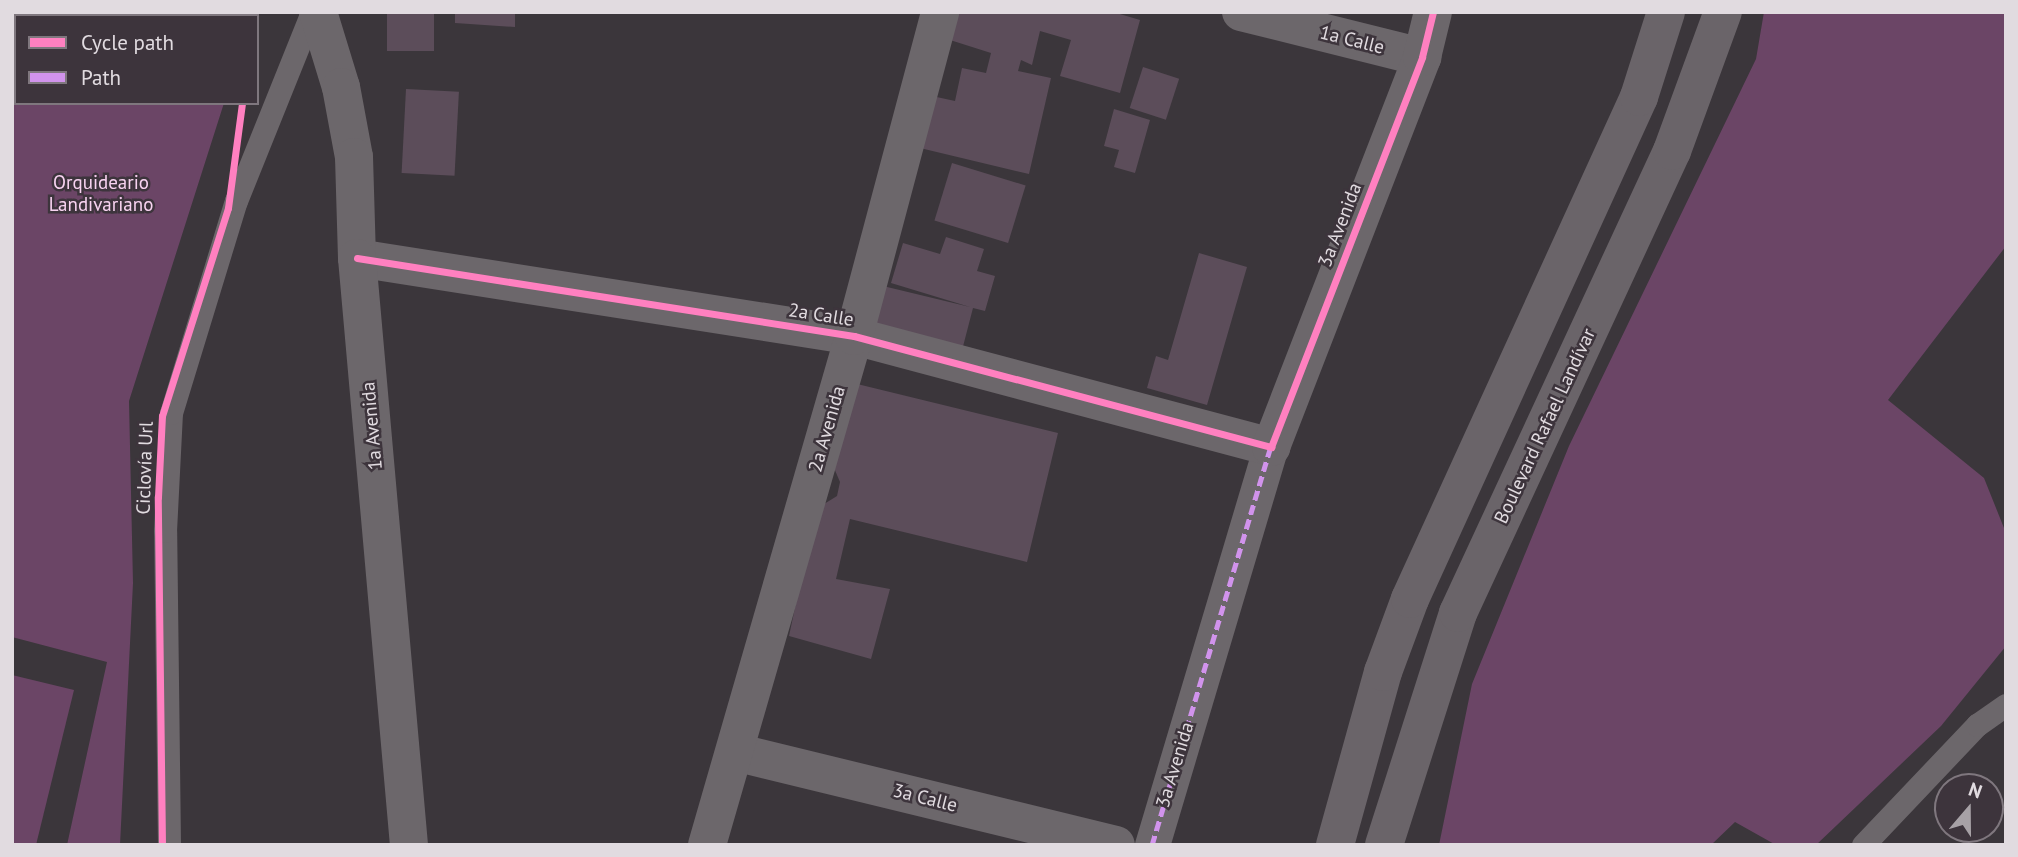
<!DOCTYPE html>
<html>
<head>
<meta charset="utf-8">
<style>
  body { margin:0 }
  #map { position:relative; width:2018px; height:857px; overflow:hidden; background:#3b363b; font-family:"PT Sans",sans-serif }
  div>[style] { position:absolute }
  .green>* { inset:0; background:#6b4566 }
  .building>* { inset:0; background:#5c4d5a; transform-origin:0 0 }
  .service>* { height:23px; margin:-11.5px; padding:0 11.5px; transform-origin:11.5px; border-radius:11.5px; background:#6c676b }
  .pedestrian>* { height:35px; margin:-17.5px; padding:0 17.5px; transform-origin:17.5px; border-radius:17.5px; background:#6c676b }
  .minor>* { height:38px; margin:-19px; padding:0 19px; transform-origin:19px; border-radius:19px; background:#6c676b }
  .tertiary>* { height:38px; margin:-19px; padding:0 19px; transform-origin:19px; border-radius:19px; background:#6c676b }
  .secondary>* { height:38px; margin:-19px; padding:0 19px; transform-origin:19px; border-radius:19px; background:#6a6469 }
  .quiet>* { height:5px; margin-top:-2.5px; transform-origin:0; background:repeating-linear-gradient(90deg,#d193ec 0 10px,transparent 0 15px) }
  .cycleway>* { height:7px; margin:-3.5px; padding:0 3.5px; transform-origin:3.5px; border-radius:3.5px; background:#ff80c0 }
  span { translate:-50% -50%; white-space:nowrap; text-align:center; line-height:1.15; -webkit-text-stroke:5px #3d343c; paint-order:stroke }
  .street-label { font-size:19px; color:#e1dbe0 }
  .park-label { font-size:19px; color:#f8d3f1 }
  .frame { position:absolute; inset:0; border:14px solid #e1dbe0; pointer-events:none }
  .legend { position:absolute; left:14px; top:14px; width:245px; height:91px; box-sizing:border-box; background:#3d343c; border:2px solid #7f777e; margin:0; padding:9px 12px; list-style:none; font-size:21px; color:#e1dbe0 }
  .legend li { display:flex; align-items:center; gap:14px; height:35px }
  .legend b { width:35px; border:2px solid #7f777e }
  .north { position:absolute; left:1934px; top:773px; width:70px; height:70px; box-sizing:border-box; background:#3d343c; border:2px solid #7f777e; border-radius:50%; rotate:20deg; font-size:19px; font-weight:700; line-height:28px; text-align:center; color:#e1dbe0 }
  .north::after { content:''; display:block; margin:auto; width:24px; height:32px; background:#a7a1a6; clip-path:polygon(50% 0,100% 100%,50% 72%,0 100%) }
</style>
</head>
<body>
<div id="map">
  <div class="green">
    <i style="clip-path:polygon(12px 12px,125px 16px,16px 16px,16px 103px,224px 103px,129px 401px,133px 583px,120px 845px,67px 845px,107px 662px,12px 637px)"></i>
    <i style="clip-path:polygon(1764px 12px,2006px 12px,2006px 246px,1888px 400px,1984px 478px,2006px 533px,2006px 646px,1941px 726px,1816px 845px,1776px 845px,1735px 822px,1711px 845px,1439px 845px,1472px 684px,1569px 446px,1756px 59px)"></i>
    <i style="clip-path:polygon(12px 675px,74px 690px,36px 845px,12px 845px)"></i>
  </div>
  <div class="building">
    <i style="left:387px;top:12px;width:47px;height:39px"></i>
    <i style="clip-path:polygon(455px 12px,515px 12px,515px 27px,455px 23px)"></i>
    <i style="clip-path:polygon(958px 12px,1113px 12px,1140px 20px,1120px 93px,1060px 76px,1071px 40px,1040px 31px,1032px 65px,1021px 60px,1018px 71px,1051px 78px,1029px 174px,920px 148px,932px 96px,955px 101px,962px 68px,986px 73px,991px 53px,950px 40px)"></i>
    <i style="left:1143px;top:67px;width:38px;height:43px;rotate:18deg"></i>
    <i style="left:406px;top:89px;width:53px;height:84px;rotate:3deg"></i>
    <i style="clip-path:polygon(1114px 109px,1150px 120px,1135px 173px,1114px 167px,1119px 150px,1104px 146px)"></i>
    <i style="left:952px;top:163px;width:77px;height:60px;rotate:17deg"></i>
    <i style="clip-path:polygon(946px 237px,984px 249px,977px 271px,995px 276px,985px 311px,973px 308px,960px 358px,870px 336px,883px 286px,970px 307px,891px 283px,903px 243px,940px 254px)"></i>
    <i style="clip-path:polygon(1199px 253px,1247px 267px,1207px 405px,1147px 388px,1156px 356px,1168px 360px)"></i>
    <i style="clip-path:polygon(849px 382px,1058px 433px,1027px 562px,850px 519px,836px 579px,890px 589px,871px 659px,789px 636px,816px 509px,837px 496px,840px 482px,831px 461px)"></i>
  </div>
  <div class="service">
    <i style="left:169px;top:845px;width:314px;rotate:-90.7deg"></i>
    <i style="left:165px;top:531px;width:118px;rotate:-87.1deg"></i>
    <i style="left:171px;top:413px;width:222px;rotate:-73deg"></i>
    <i style="left:236px;top:201px;width:204px;rotate:-68.1deg"></i>
    <i style="left:1863px;top:845px;width:166px;rotate:-46.5deg"></i>
    <i style="left:1977px;top:725px;width:35px;rotate:-35deg"></i>
  </div>
  <div class="pedestrian">
    <i style="left:1152px;top:845px;width:415px;rotate:-73.4deg"></i>
  </div>
  <div class="minor">
    <i style="left:1241px;top:12px;width:187px;rotate:14deg"></i>
    <i style="left:357px;top:258px;width:503px;rotate:8.92deg"></i>
    <i style="left:854px;top:336px;width:432px;rotate:14.9deg"></i>
    <i style="left:1271px;top:447px;width:418px;rotate:-68.8deg"></i>
    <i style="left:1422px;top:57px;width:46px;rotate:-76.3deg"></i>
    <i style="left:735px;top:752px;width:392px;rotate:13.7deg"></i>
    <i style="left:707px;top:845px;width:530px;rotate:-73.89deg"></i>
    <i style="left:854px;top:336px;width:335px;rotate:-75.1deg"></i>
  </div>
  <div class="tertiary">
    <i style="left:318px;top:12px;width:78px;rotate:73deg"></i>
    <i style="left:341px;top:87px;width:71px;rotate:79.5deg"></i>
    <i style="left:354px;top:157px;width:101px;rotate:88.3deg"></i>
    <i style="left:357px;top:258px;width:589px;rotate:84.94deg"></i>
  </div>
  <div class="secondary">
    <i style="left:1335px;top:845px;width:180px;rotate:-74.5deg"></i>
    <i style="left:1383px;top:672px;width:78px;rotate:-69.7deg"></i>
    <i style="left:1410px;top:599px;width:552px;rotate:-65.48deg"></i>
    <i style="left:1639px;top:97px;width:89px;rotate:-72.4deg"></i>
    <i style="left:1384px;top:845px;width:244px;rotate:-72.3deg"></i>
    <i style="left:1458px;top:613px;width:509px;rotate:-65.15deg"></i>
    <i style="left:1672px;top:151px;width:148px;rotate:-69.9deg"></i>
  </div>
  <div class="quiet">
    <i style="left:1152px;top:845px;width:415px;rotate:-73.4deg"></i>
  </div>
  <div class="cycleway">
    <i style="left:357px;top:258px;width:503px;rotate:8.92deg"></i>
    <i style="left:854px;top:336px;width:432px;rotate:14.9deg"></i>
    <i style="left:1271px;top:447px;width:418px;rotate:-68.8deg"></i>
    <i style="left:1422px;top:57px;width:46px;rotate:-76.3deg"></i>
    <i style="left:162px;top:845px;width:348px;rotate:-90.7deg"></i>
    <i style="left:158px;top:497px;width:81px;rotate:-87.2deg"></i>
    <i style="left:162px;top:416px;width:218px;rotate:-72.4deg"></i>
    <i style="left:228px;top:208px;width:106px;rotate:-82.4deg"></i>
  </div>
  <div class="street-label">
    <span style="left:1352px;top:40px;rotate:14deg">1a Calle</span>
    <span style="left:1340px;top:225px;rotate:-69deg">3a Avenida</span>
    <span style="left:821px;top:315px;rotate:9deg">2a Calle</span>
    <span style="left:372px;top:426px;rotate:-95deg">1a Avenida</span>
    <span style="left:1545px;top:426px;rotate:-65deg">Boulevard Rafael Landívar</span>
    <span style="left:827px;top:429px;rotate:-74deg">2a Avenida</span>
    <span style="left:145px;top:468px;rotate:-88deg">Ciclovía Url</span>
    <span style="left:1175px;top:765px;rotate:-73deg">3a Avenida</span>
    <span style="left:925px;top:798px;rotate:14deg">3a Calle</span>
  </div>
  <div class="park-label">
    <span style="left:101px;top:194px">Orquideario<br>Landivariano</span>
  </div>
  <div class="frame"></div>
  <ul class="legend">
  <li><b style="height:9px;background:#ff80c0"></b>Cycle path</li>
  <li><b style="height:9px;background:#d193ec"></b>Path</li>
  </ul>
  <div class="north">N</div>
</div>
</body>
</html>
